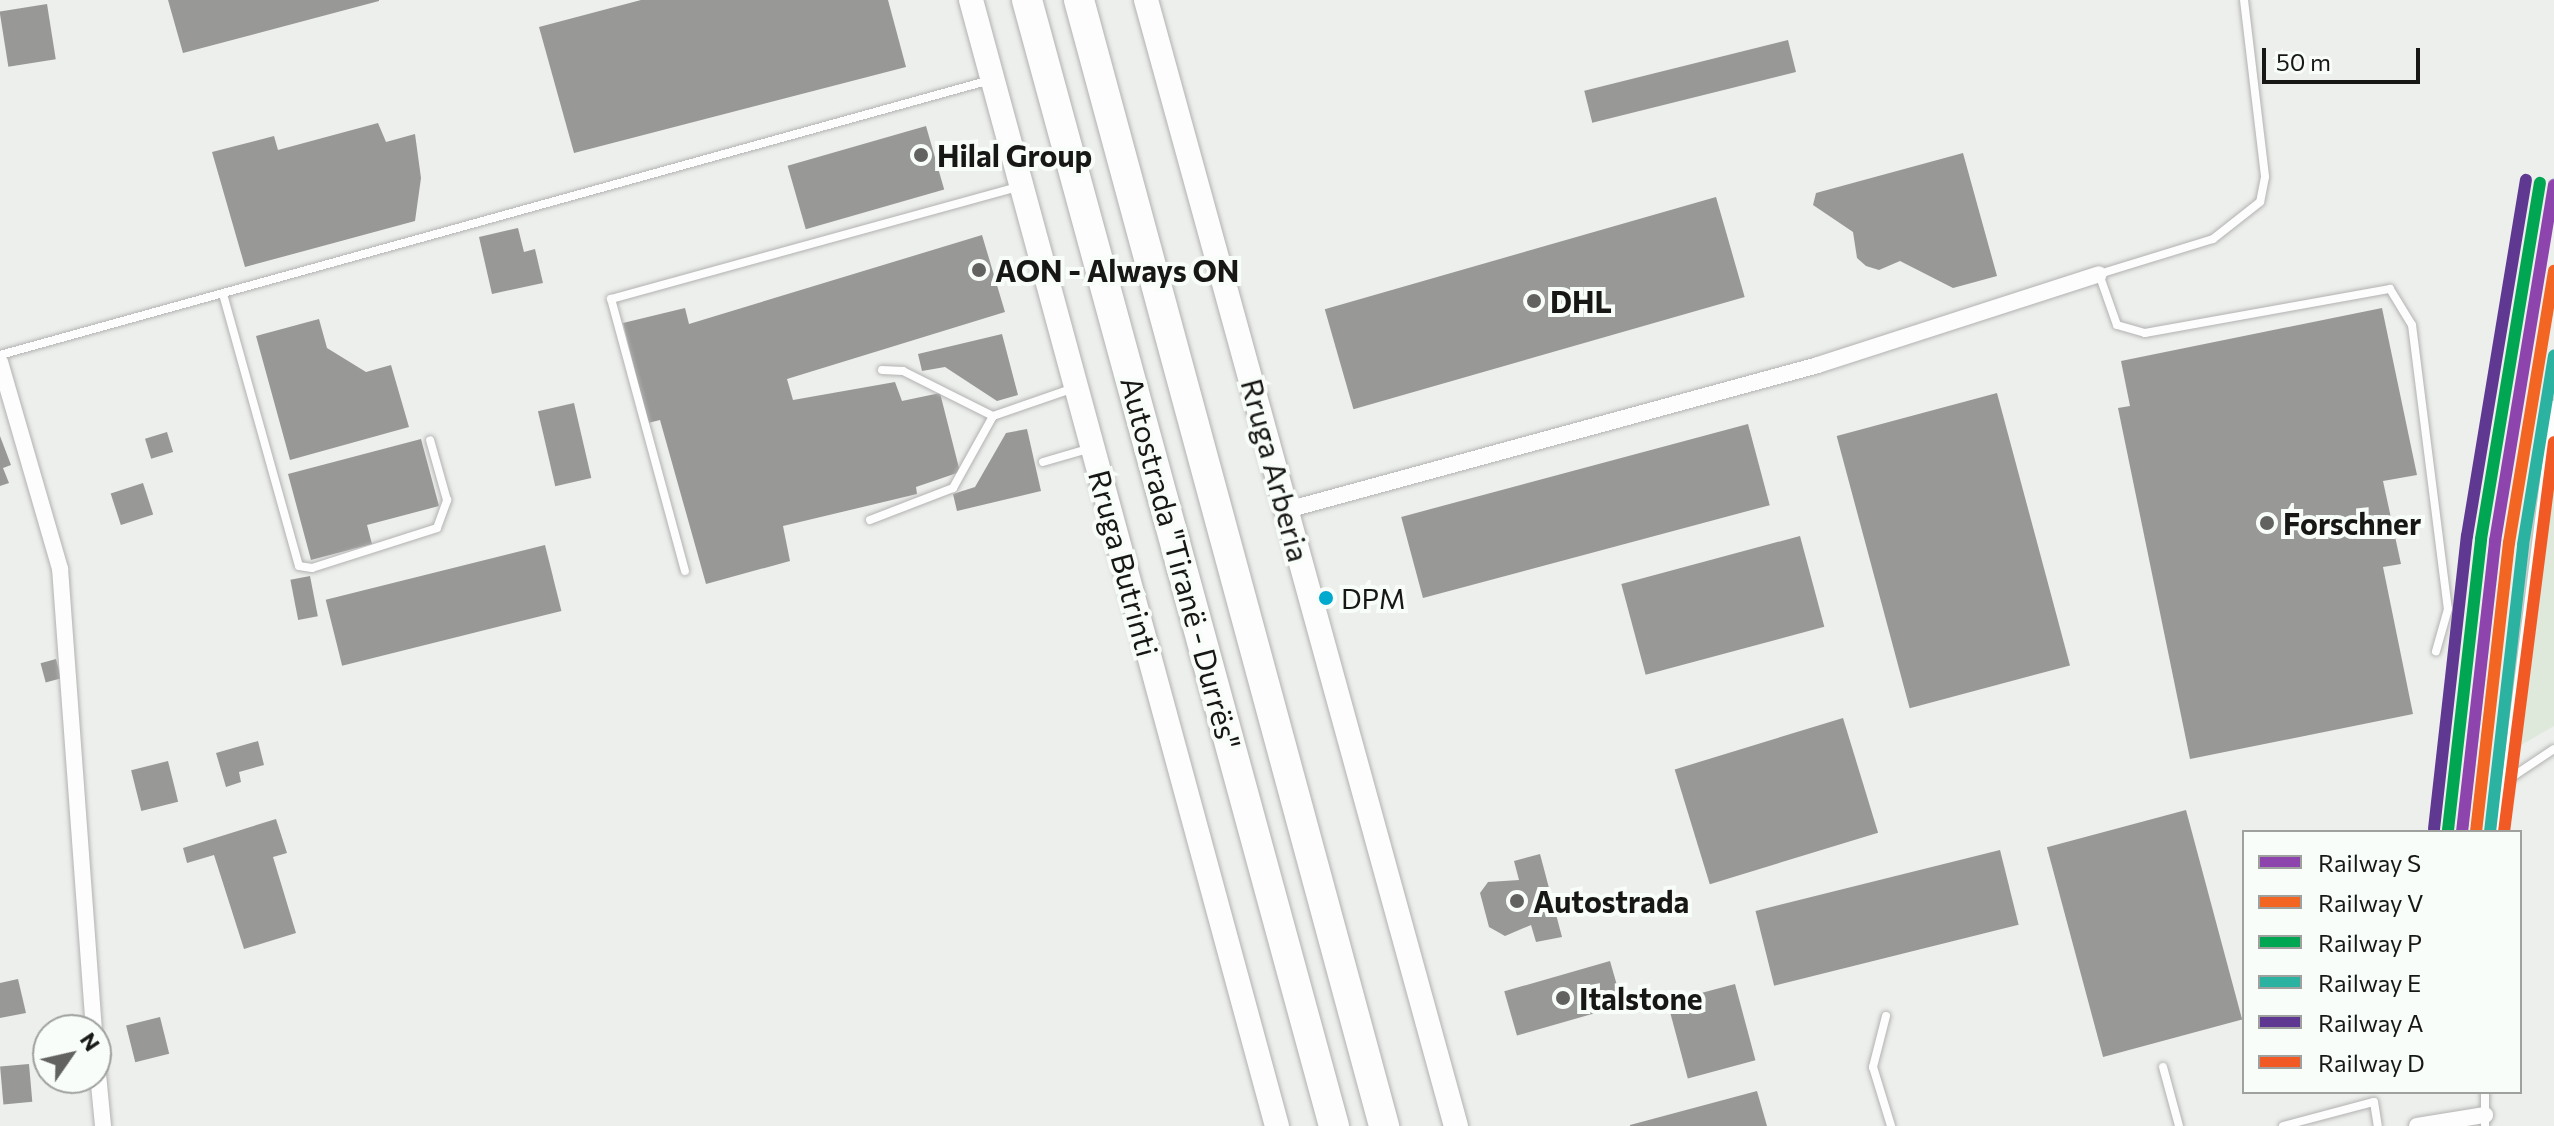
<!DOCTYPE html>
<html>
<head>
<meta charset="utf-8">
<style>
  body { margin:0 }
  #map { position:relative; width:2554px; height:1126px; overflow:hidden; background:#edefec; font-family:Commissioner,sans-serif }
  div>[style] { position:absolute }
  .green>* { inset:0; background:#dee8db }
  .building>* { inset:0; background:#989997; transform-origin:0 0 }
  .roads { filter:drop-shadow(0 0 2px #b1b2b1) drop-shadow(0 0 2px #b1b2b1) }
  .service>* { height:8px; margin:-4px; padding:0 4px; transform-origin:4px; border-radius:4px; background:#fcfdfc }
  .minor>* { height:16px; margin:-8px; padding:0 8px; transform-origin:8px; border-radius:8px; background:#fcfdfc }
  .secondary>* { height:24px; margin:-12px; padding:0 12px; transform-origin:12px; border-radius:12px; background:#fcfdfc }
  .motorway>* { height:30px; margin:-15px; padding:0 15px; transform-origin:15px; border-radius:15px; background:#fcfdfc }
  .rail-1>* { height:12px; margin:-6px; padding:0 6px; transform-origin:6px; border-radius:6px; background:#8e44ad }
  .rail-2>* { height:12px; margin:-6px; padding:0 6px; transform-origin:6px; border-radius:6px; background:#f26522 }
  .rail-3>* { height:12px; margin:-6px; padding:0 6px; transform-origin:6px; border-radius:6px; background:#00a651 }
  .rail-4>* { height:12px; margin:-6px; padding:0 6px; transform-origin:6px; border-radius:6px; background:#2cb2a0 }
  .rail-5>* { height:12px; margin:-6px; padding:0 6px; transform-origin:6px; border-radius:6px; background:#5f3892 }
  .rail-6>* { height:12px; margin:-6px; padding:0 6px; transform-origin:6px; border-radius:6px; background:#f15a24 }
  .dots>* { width:22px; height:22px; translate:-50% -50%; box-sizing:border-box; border:4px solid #f9fdf9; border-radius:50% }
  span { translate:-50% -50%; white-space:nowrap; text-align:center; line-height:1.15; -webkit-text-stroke:8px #f9fdf9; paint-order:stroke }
  .bus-label { font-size:28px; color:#171816 }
  .left { translate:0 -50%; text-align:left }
  .poi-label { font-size:30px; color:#171816; font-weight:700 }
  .street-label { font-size:30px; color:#171816 }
  .legend { position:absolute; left:2242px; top:830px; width:280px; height:264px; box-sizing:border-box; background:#f9fdf9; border:2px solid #9fa19e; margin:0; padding:10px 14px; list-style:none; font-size:24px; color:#171816 }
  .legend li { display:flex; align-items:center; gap:16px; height:40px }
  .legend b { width:40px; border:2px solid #9fa19e }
  .north { position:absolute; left:32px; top:1014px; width:80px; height:80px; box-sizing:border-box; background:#f9fdf9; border:2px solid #9fa19e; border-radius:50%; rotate:56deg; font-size:22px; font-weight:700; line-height:32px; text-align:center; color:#171816 }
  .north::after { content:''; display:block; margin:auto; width:28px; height:36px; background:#626361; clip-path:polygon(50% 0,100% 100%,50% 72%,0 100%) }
  .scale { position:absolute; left:2262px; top:48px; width:158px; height:36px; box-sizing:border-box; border:4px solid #171816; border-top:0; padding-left:10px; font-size:24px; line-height:28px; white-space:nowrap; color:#171816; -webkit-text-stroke:6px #f9fdf9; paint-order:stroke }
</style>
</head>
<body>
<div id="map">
  <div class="green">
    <i style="clip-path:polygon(2554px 439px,2554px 726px,2521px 745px,2513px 736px)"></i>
  </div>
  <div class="building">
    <i style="clip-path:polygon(168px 0,379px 0,379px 1px,183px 53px)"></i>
    <i style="clip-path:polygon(641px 0,888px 0,906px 67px,574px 153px,539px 27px)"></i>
    <i style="left:47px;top:4px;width:56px;height:48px;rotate:81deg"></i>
    <i style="left:1788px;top:40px;width:33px;height:210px;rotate:76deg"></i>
    <i style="clip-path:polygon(378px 123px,386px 142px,415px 134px,421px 178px,415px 221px,245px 267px,212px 152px,274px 136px,278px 150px)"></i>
    <i style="left:926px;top:126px;width:66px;height:144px;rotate:74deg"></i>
    <i style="clip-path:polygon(1963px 153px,1997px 276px,1953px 288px,1900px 261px,1879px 270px,1866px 266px,1857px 258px,1853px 232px,1813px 205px,1816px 193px)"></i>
    <i style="left:1716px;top:197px;width:104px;height:407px;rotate:74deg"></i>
    <i style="clip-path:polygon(518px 228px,524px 252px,535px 249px,543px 283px,492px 294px,479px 237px)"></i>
    <i style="clip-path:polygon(982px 235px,1005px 312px,787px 379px,793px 400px,895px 382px,902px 401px,940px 393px,960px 472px,916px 487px,917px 494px,783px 526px,790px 561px,706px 584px,660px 420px,648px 423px,623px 323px,685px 308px,689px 324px)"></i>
    <i style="clip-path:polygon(2382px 308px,2417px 475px,2383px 481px,2401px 564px,2383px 567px,2413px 714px,2190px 759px,2118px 408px,2130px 406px,2121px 361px)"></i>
    <i style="clip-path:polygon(319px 319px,327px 348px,366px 372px,391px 365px,409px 427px,290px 460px,256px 336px)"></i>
    <i style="clip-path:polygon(1002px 334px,1018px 395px,997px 401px,945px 367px,922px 371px,918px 354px)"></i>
    <i style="left:1997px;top:393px;width:282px;height:166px;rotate:75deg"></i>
    <i style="left:574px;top:403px;width:77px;height:37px;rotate:77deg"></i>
    <i style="left:1748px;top:424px;width:84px;height:359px;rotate:75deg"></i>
    <i style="clip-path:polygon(1027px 429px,1041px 491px,957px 511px,953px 494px,975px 487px,1006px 433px)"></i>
    <i style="left:167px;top:432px;width:21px;height:23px;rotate:73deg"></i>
    <i style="clip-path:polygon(0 436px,11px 465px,3px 468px,9px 483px,0 486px)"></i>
    <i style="clip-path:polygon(421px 439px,439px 506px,367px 525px,372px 544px,311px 560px,288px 474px)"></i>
    <i style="left:143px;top:483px;width:33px;height:34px;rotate:72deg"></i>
    <i style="left:1800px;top:536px;width:94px;height:185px;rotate:75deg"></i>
    <i style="left:545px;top:545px;width:68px;height:226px;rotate:76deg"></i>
    <i style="left:310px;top:576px;width:41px;height:20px;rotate:79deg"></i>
    <i style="left:56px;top:659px;width:20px;height:16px;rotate:75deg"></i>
    <i style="left:1843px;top:718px;width:120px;height:176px;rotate:73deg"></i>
    <i style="clip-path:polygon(258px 741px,264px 765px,239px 772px,241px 782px,226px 787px,216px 753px)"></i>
    <i style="left:168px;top:761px;width:42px;height:38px;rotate:76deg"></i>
    <i style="left:2186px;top:810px;width:217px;height:144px;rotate:75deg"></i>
    <i style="clip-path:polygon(276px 819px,287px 853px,273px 857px,296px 933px,244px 949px,214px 855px,187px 863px,183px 848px)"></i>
    <i style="left:2000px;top:850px;width:77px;height:252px;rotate:76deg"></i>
    <i style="clip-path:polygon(1540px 854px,1562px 937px,1536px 942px,1531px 925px,1505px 936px,1489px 927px,1480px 893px,1488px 882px,1519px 880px,1514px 861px)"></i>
    <i style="left:1610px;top:961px;width:46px;height:110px;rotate:74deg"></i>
    <i style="clip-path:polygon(18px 979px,26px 1013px,0 1018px,0 983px)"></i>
    <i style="left:1735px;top:984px;width:79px;height:70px;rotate:75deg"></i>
    <i style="left:160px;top:1017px;width:38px;height:35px;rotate:76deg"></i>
    <i style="left:29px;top:1064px;width:38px;height:29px;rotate:85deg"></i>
    <i style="clip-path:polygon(1757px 1091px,1767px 1126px,1630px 1126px,1630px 1125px)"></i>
  </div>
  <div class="roads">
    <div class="service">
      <i style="left:2244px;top:0;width:178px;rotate:83.2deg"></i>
      <i style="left:2265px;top:177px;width:25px;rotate:101deg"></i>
      <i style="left:2260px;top:202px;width:60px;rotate:141.8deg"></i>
      <i style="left:2213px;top:239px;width:119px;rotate:162.9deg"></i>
      <i style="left:2099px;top:274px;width:54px;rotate:70.6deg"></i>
      <i style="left:2117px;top:325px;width:29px;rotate:16deg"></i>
      <i style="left:2145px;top:333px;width:249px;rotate:-10.2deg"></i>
      <i style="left:2390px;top:289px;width:42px;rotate:58.6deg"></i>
      <i style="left:2412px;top:325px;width:286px;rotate:82.8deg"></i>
      <i style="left:2448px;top:609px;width:44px;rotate:105.9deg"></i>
      <i style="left:223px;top:294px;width:282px;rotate:74.4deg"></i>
      <i style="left:299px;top:566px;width:13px;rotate:9deg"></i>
      <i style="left:312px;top:568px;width:131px;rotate:-17.7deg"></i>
      <i style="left:437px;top:528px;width:30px;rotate:-70deg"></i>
      <i style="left:447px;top:500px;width:62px;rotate:-105.8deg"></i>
      <i style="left:0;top:355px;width:1027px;rotate:-15.52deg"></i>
      <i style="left:882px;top:370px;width:21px;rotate:3deg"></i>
      <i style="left:903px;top:371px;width:101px;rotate:26.6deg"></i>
      <i style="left:993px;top:416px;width:86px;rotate:-19.1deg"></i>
      <i style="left:1043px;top:462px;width:47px;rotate:-16.1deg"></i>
      <i style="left:870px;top:520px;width:89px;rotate:-21.1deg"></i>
      <i style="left:953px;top:488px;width:82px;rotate:-60.9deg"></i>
      <i style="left:685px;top:571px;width:282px;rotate:-105.2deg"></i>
      <i style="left:611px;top:299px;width:421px;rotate:-15.4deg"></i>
      <i style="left:2503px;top:783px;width:61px;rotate:-33.7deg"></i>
      <i style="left:2499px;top:832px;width:431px;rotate:-82.7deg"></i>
      <i style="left:1886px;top:1016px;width:53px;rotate:104.3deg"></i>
      <i style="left:1873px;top:1067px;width:62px;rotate:73deg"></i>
      <i style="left:2163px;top:1067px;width:61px;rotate:74.8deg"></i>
      <i style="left:2485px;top:1092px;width:34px;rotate:90deg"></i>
      <i style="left:2283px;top:1126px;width:94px;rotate:-14.8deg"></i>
      <i style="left:2374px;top:1102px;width:24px;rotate:81deg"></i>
    </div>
    <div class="minor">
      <i style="left:0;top:362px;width:215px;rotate:73.8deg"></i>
      <i style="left:60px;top:568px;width:463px;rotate:85.8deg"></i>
      <i style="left:1287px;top:510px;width:550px;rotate:-15.27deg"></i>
      <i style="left:1818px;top:365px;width:295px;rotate:-17.9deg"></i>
      <i style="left:96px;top:1053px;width:73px;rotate:84.5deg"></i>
      <i style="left:2417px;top:1126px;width:69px;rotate:-9.2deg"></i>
    </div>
    <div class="secondary">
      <i style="left:971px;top:0;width:1167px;rotate:74.8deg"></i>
      <i style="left:1146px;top:0;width:1168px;rotate:74.61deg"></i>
    </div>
    <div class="motorway">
      <i style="left:1027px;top:0;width:1167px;rotate:74.75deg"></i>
      <i style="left:1079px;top:0;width:1167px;rotate:74.84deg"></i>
    </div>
  </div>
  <div class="rail-1">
    <i style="left:2462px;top:832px;width:293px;rotate:-83.5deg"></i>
    <i style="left:2495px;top:541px;width:361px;rotate:-80.6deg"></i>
  </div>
  <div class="rail-2">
    <i style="left:2476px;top:832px;width:291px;rotate:-83.5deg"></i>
    <i style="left:2509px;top:543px;width:276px;rotate:-80.6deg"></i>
  </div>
  <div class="rail-3">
    <i style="left:2448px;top:830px;width:293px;rotate:-83.5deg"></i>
    <i style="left:2481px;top:539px;width:361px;rotate:-80.6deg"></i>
  </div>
  <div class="rail-4">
    <i style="left:2490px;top:832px;width:289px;rotate:-83.4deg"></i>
    <i style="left:2523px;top:545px;width:192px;rotate:-80.7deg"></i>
  </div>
  <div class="rail-5">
    <i style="left:2434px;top:829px;width:295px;rotate:-83.6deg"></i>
    <i style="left:2467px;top:536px;width:361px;rotate:-80.6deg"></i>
  </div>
  <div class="rail-6">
    <i style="left:2504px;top:832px;width:393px;rotate:-82.7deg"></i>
  </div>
  <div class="dots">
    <i style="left:921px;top:155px;background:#626361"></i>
    <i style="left:979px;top:270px;background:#626361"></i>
    <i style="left:1534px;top:301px;background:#626361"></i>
    <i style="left:2267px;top:523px;background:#626361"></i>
    <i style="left:1326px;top:598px;background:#00a9ce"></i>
    <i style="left:1517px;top:901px;background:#626361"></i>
    <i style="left:1563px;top:998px;background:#626361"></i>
  </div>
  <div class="bus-label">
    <span class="left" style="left:1341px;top:598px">DPM</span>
  </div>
  <div class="poi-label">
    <span class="left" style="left:937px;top:155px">Hilal Group</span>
    <span class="left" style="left:995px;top:270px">AON - Always ON</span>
    <span class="left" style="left:1550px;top:301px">DHL</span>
    <span class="left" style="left:2283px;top:523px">Forschner</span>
    <span class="left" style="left:1533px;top:901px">Autostrada</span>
    <span class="left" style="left:1579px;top:998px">Italstone</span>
  </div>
  <div class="street-label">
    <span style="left:1276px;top:470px;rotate:75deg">Rruga Arberia</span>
    <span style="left:1124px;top:563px;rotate:75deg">Rruga Butrinti</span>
    <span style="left:1181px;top:563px;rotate:75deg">Autostrada "Tiranë - Durrës"</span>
  </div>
  <ul class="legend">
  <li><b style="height:10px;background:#8e44ad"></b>Railway S</li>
  <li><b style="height:10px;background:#f26522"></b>Railway V</li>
  <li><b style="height:10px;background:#00a651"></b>Railway P</li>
  <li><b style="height:10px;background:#2cb2a0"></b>Railway E</li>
  <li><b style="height:10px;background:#5f3892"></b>Railway A</li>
  <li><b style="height:10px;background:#f15a24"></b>Railway D</li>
  </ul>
  <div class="north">N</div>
  <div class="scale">50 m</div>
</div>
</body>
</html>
